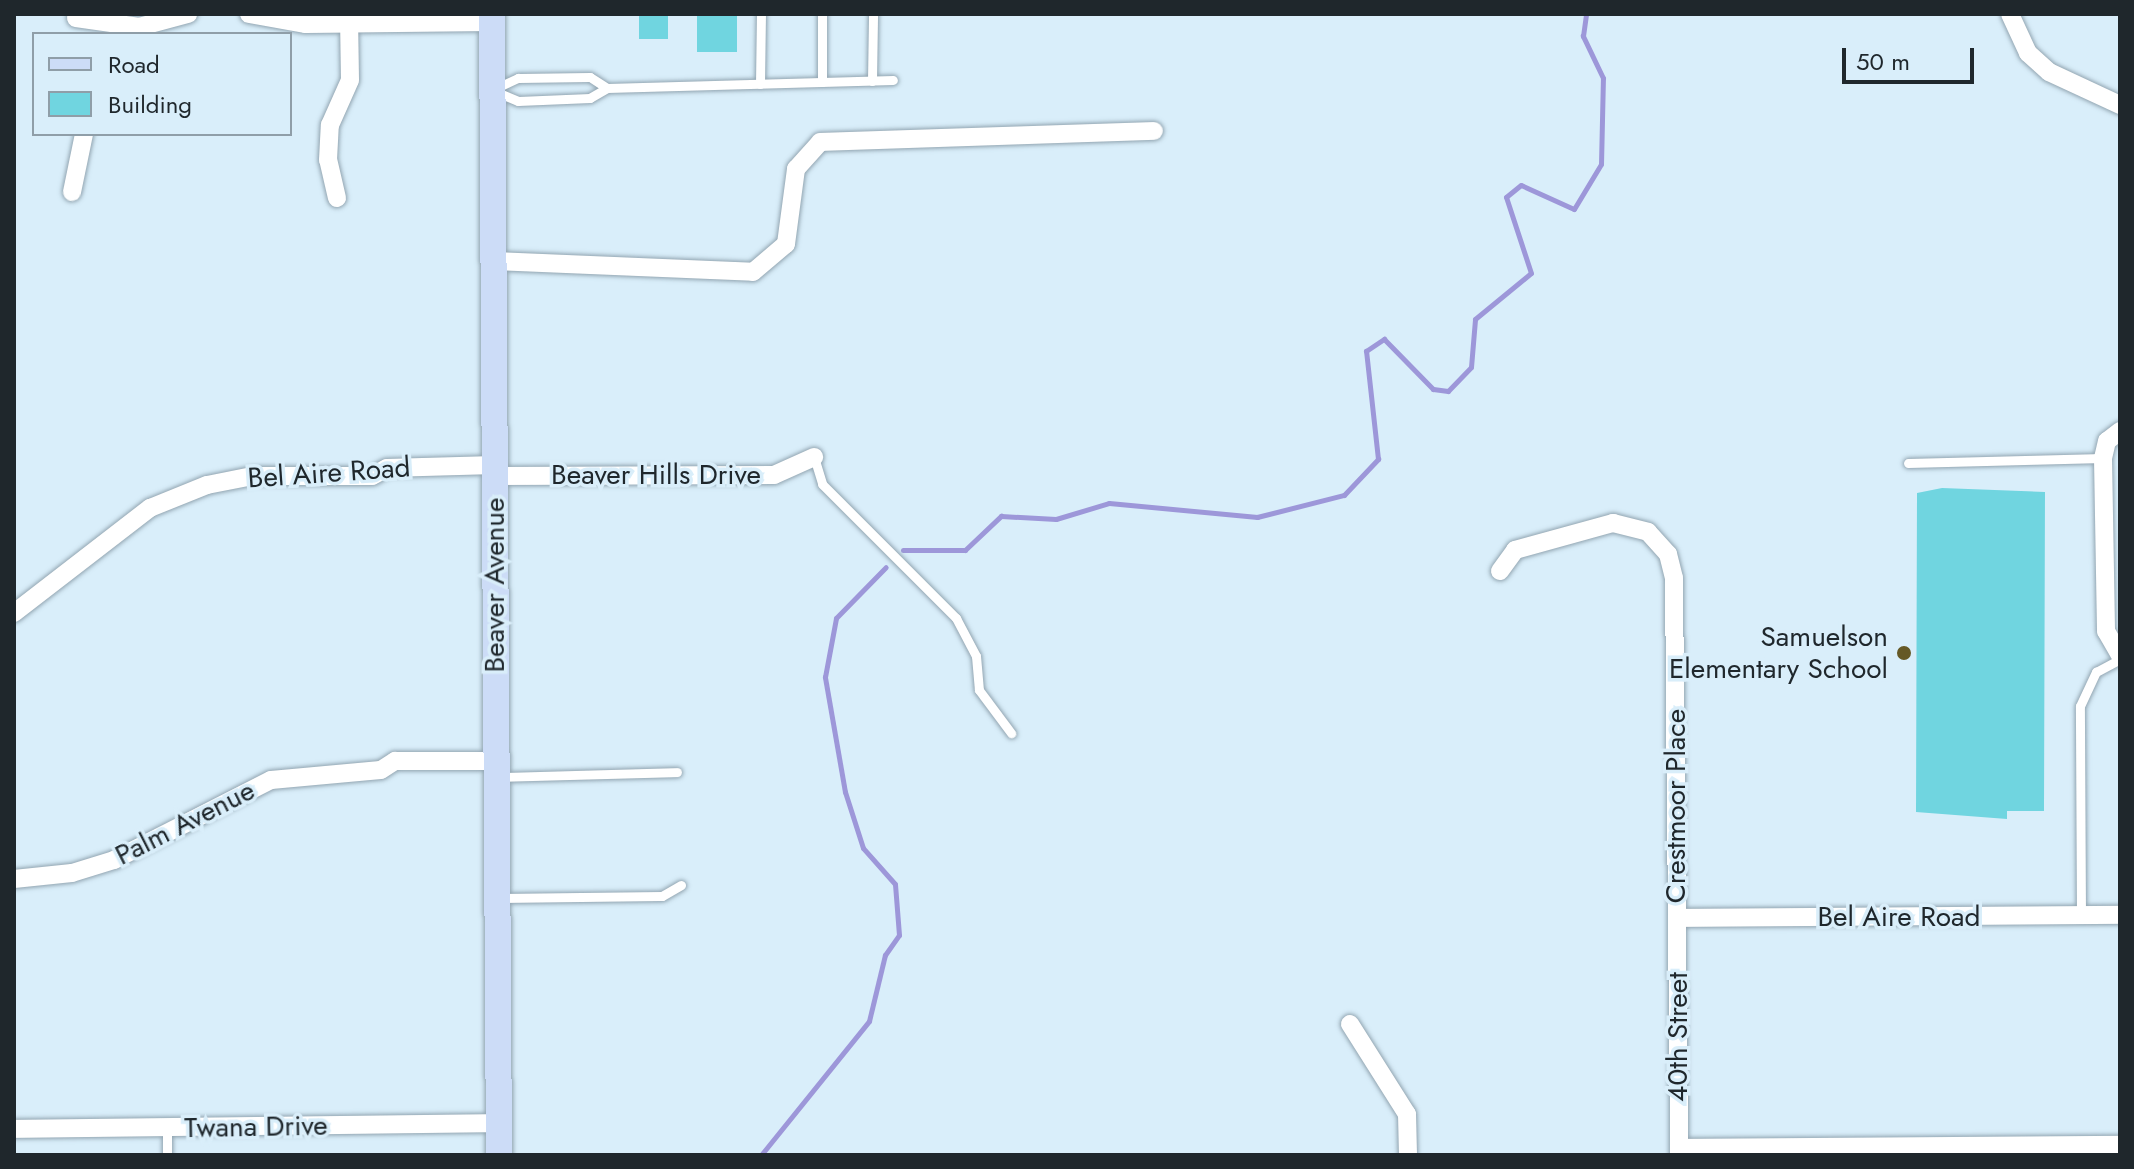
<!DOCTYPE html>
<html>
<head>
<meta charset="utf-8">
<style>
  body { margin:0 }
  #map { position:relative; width:2134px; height:1169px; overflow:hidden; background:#d9eefa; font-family:Jost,sans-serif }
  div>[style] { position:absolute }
  .stream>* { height:5px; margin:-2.5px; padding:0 2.5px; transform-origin:2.5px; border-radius:2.5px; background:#9d97d9 }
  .building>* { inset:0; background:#70d5e0; transform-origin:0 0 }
  .roads { filter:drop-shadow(0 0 2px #92a5b1) drop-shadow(0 0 2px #92a5b1) }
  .service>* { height:9px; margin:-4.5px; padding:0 4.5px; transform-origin:4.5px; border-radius:4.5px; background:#fff }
  .minor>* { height:18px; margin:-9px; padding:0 9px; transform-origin:9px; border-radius:9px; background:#fff }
  .secondary>* { height:26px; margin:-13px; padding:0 13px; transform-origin:13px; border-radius:13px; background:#ccdcf7 }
  .dots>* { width:22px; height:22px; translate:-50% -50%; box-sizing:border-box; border:4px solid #d9eefa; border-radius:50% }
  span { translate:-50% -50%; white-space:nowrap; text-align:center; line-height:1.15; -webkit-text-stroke:7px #d9eefa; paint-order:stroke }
  .street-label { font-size:28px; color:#1f272c }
  .poi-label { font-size:28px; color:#1f272c }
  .right { translate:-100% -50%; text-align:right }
  .frame { position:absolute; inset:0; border:16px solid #1f272c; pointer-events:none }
  .legend { position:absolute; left:32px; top:32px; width:260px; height:104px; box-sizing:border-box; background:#d9eefa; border:2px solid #8f9ea8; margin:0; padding:10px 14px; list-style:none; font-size:24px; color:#1f272c }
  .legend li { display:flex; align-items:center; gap:16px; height:40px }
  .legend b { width:40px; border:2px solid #8f9ea8 }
  .scale { position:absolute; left:1842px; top:48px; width:132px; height:36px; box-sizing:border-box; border:4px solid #1f272c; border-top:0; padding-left:10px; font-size:24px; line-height:28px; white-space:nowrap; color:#1f272c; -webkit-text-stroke:6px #d9eefa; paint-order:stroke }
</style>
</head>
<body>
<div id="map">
  <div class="stream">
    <i style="left:903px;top:550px;width:62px"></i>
    <i style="left:965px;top:550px;width:50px;rotate:-43.4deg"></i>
    <i style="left:1001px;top:516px;width:55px;rotate:3.1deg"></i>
    <i style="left:1056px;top:519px;width:55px;rotate:-16.8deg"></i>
    <i style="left:1109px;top:503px;width:149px;rotate:5.4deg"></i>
    <i style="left:1257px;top:517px;width:90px;rotate:-14.2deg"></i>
    <i style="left:1344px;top:495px;width:50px;rotate:-46.6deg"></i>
    <i style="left:1378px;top:459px;width:109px;rotate:-96.3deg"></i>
    <i style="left:1366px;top:351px;width:22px;rotate:-34deg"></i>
    <i style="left:1384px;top:339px;width:70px;rotate:45.6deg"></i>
    <i style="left:1433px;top:389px;width:15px;rotate:8deg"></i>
    <i style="left:1448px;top:391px;width:33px;rotate:-46deg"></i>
    <i style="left:1471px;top:367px;width:48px;rotate:-85.2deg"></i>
    <i style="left:1475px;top:319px;width:72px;rotate:-39.4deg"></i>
    <i style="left:1531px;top:273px;width:80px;rotate:-108.2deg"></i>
    <i style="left:1506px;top:197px;width:19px;rotate:-39deg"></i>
    <i style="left:1521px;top:185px;width:58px;rotate:24.4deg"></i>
    <i style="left:1574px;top:209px;width:52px;rotate:-59deg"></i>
    <i style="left:1601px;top:164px;width:86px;rotate:-88.7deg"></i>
    <i style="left:1603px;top:78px;width:47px;rotate:-115.5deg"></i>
    <i style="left:1583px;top:36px;width:22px;rotate:-82deg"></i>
    <i style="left:761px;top:1155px;width:172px;rotate:-51.1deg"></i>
    <i style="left:869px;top:1021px;width:68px;rotate:-76.4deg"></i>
    <i style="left:885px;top:955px;width:24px;rotate:-55deg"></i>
    <i style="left:899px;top:935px;width:51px;rotate:-94.5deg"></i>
    <i style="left:895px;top:884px;width:48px;rotate:-131.6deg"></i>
    <i style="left:863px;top:848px;width:59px;rotate:-107.8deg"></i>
    <i style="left:845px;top:792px;width:117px;rotate:-99.9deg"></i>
    <i style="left:825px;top:677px;width:60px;rotate:-79.4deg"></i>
    <i style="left:836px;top:618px;width:71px;rotate:-45.6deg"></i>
  </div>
  <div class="building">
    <i style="left:639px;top:14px;width:29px;height:25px"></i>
    <i style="left:697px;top:14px;width:40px;height:38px"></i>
    <i style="clip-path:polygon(1942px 488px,2045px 492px,2044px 811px,2007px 811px,2007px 819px,1916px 812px,1917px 493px)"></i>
  </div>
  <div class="roads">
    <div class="service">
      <i style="left:822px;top:14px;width:68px;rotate:90deg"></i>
      <i style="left:590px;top:77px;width:20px;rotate:33deg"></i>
      <i style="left:607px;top:88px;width:20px;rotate:150deg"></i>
      <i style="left:590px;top:98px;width:72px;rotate:177.6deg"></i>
      <i style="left:518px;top:101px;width:28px;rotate:-157deg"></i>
      <i style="left:492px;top:90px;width:29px;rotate:-25deg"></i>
      <i style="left:518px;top:78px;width:72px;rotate:-0.8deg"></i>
      <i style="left:872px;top:81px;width:67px;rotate:-89.1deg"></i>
      <i style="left:760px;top:84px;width:70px;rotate:-89.2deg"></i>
      <i style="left:607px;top:88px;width:286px;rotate:-1.6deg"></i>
      <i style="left:814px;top:457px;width:28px;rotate:73deg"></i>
      <i style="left:822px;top:484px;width:190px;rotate:45deg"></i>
      <i style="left:956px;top:618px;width:43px;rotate:62.2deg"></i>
      <i style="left:976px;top:656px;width:34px;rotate:85deg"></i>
      <i style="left:979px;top:690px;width:54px;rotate:53.3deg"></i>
      <i style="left:1908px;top:463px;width:195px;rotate:-1.5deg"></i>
      <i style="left:500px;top:777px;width:177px;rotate:-1.6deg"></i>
      <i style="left:500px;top:898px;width:162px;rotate:-0.7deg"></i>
      <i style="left:662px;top:896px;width:22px;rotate:-30deg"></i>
      <i style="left:2081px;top:916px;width:210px;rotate:-90.3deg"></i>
      <i style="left:2080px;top:706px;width:38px;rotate:-65deg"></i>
      <i style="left:2096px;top:672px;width:27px;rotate:-28deg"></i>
      <i style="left:167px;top:1155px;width:27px;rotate:-90deg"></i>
    </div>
    <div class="minor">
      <i style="left:249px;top:14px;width:58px;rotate:10deg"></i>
      <i style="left:306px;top:24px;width:186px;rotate:-0.6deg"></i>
      <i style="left:2010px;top:14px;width:43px;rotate:65.2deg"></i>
      <i style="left:2028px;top:53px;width:28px;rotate:42deg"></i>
      <i style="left:2049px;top:72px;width:78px;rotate:24.9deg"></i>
      <i style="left:76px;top:18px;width:64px;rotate:8.1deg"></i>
      <i style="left:139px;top:27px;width:51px;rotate:-14.9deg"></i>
      <i style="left:72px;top:192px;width:59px;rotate:-78.3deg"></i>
      <i style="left:337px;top:198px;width:39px;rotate:-103deg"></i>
      <i style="left:328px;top:160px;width:35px;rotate:-87deg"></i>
      <i style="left:330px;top:125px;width:49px;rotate:-66deg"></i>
      <i style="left:350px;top:80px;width:66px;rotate:-90.9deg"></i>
      <i style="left:494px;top:261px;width:259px;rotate:2.4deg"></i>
      <i style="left:753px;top:272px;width:43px;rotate:-40.3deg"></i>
      <i style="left:786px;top:244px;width:76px;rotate:-82.4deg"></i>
      <i style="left:796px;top:169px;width:36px;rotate:-48deg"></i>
      <i style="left:820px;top:142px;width:334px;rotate:-1.9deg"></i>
      <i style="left:2120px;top:431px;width:16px;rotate:142deg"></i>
      <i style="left:2107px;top:441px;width:17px;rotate:103deg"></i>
      <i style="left:2103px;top:458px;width:173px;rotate:89deg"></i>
      <i style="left:2106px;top:631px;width:28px;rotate:60deg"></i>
      <i style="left:495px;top:476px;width:279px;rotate:-0.2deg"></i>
      <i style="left:774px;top:475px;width:44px;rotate:-24.2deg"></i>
      <i style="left:1500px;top:571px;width:26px;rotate:-54deg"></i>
      <i style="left:1515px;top:550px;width:102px;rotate:-15.4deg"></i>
      <i style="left:1613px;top:523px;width:36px;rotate:14deg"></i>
      <i style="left:1648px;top:532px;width:30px;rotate:48deg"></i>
      <i style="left:1668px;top:554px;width:25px;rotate:76deg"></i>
      <i style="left:1674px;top:578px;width:577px;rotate:89.5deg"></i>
      <i style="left:14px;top:613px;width:172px;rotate:-37.7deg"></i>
      <i style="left:150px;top:508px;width:61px;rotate:-22deg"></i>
      <i style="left:207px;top:485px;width:47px;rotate:-11.1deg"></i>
      <i style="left:253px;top:476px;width:119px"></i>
      <i style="left:372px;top:476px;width:17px;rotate:-28deg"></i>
      <i style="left:387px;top:468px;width:108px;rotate:-1.6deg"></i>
      <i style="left:14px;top:879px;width:58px;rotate:-5.9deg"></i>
      <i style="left:72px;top:873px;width:44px;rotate:-17.2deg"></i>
      <i style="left:114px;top:860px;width:176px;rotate:-27deg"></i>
      <i style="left:271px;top:780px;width:110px;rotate:-5.2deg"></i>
      <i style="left:381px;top:770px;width:17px;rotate:-33deg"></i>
      <i style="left:395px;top:761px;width:102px"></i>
      <i style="left:1677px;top:918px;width:443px;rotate:-0.4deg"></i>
      <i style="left:1350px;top:1024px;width:107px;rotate:57.7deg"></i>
      <i style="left:1407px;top:1114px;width:41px;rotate:88.6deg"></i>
      <i style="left:14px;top:1129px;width:484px;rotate:-0.7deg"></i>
      <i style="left:1679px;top:1148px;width:441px;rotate:-0.4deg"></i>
    </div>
    <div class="secondary">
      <i style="left:492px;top:14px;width:1141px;rotate:89.65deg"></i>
    </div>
  </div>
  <div class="dots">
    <i style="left:1904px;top:653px;background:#655926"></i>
  </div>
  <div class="street-label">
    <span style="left:329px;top:473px;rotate:-4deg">Bel Aire Road</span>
    <span style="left:656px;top:475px">Beaver Hills Drive</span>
    <span style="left:495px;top:585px;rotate:-90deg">Beaver Avenue</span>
    <span style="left:1676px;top:806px;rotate:-90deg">Crestmoor Place</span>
    <span style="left:185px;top:823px;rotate:-27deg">Palm Avenue</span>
    <span style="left:1899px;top:917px">Bel Aire Road</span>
    <span style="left:1678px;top:1037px;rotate:-90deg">40th Street</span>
    <span style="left:256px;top:1127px;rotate:-1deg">Twana Drive</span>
  </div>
  <div class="poi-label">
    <span class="right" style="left:1888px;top:653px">Samuelson<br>Elementary School</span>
  </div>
  <div class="frame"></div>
  <ul class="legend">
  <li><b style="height:10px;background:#ccdcf7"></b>Road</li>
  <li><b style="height:22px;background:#70d5e0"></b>Building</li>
  </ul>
  <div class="scale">50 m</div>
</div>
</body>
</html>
